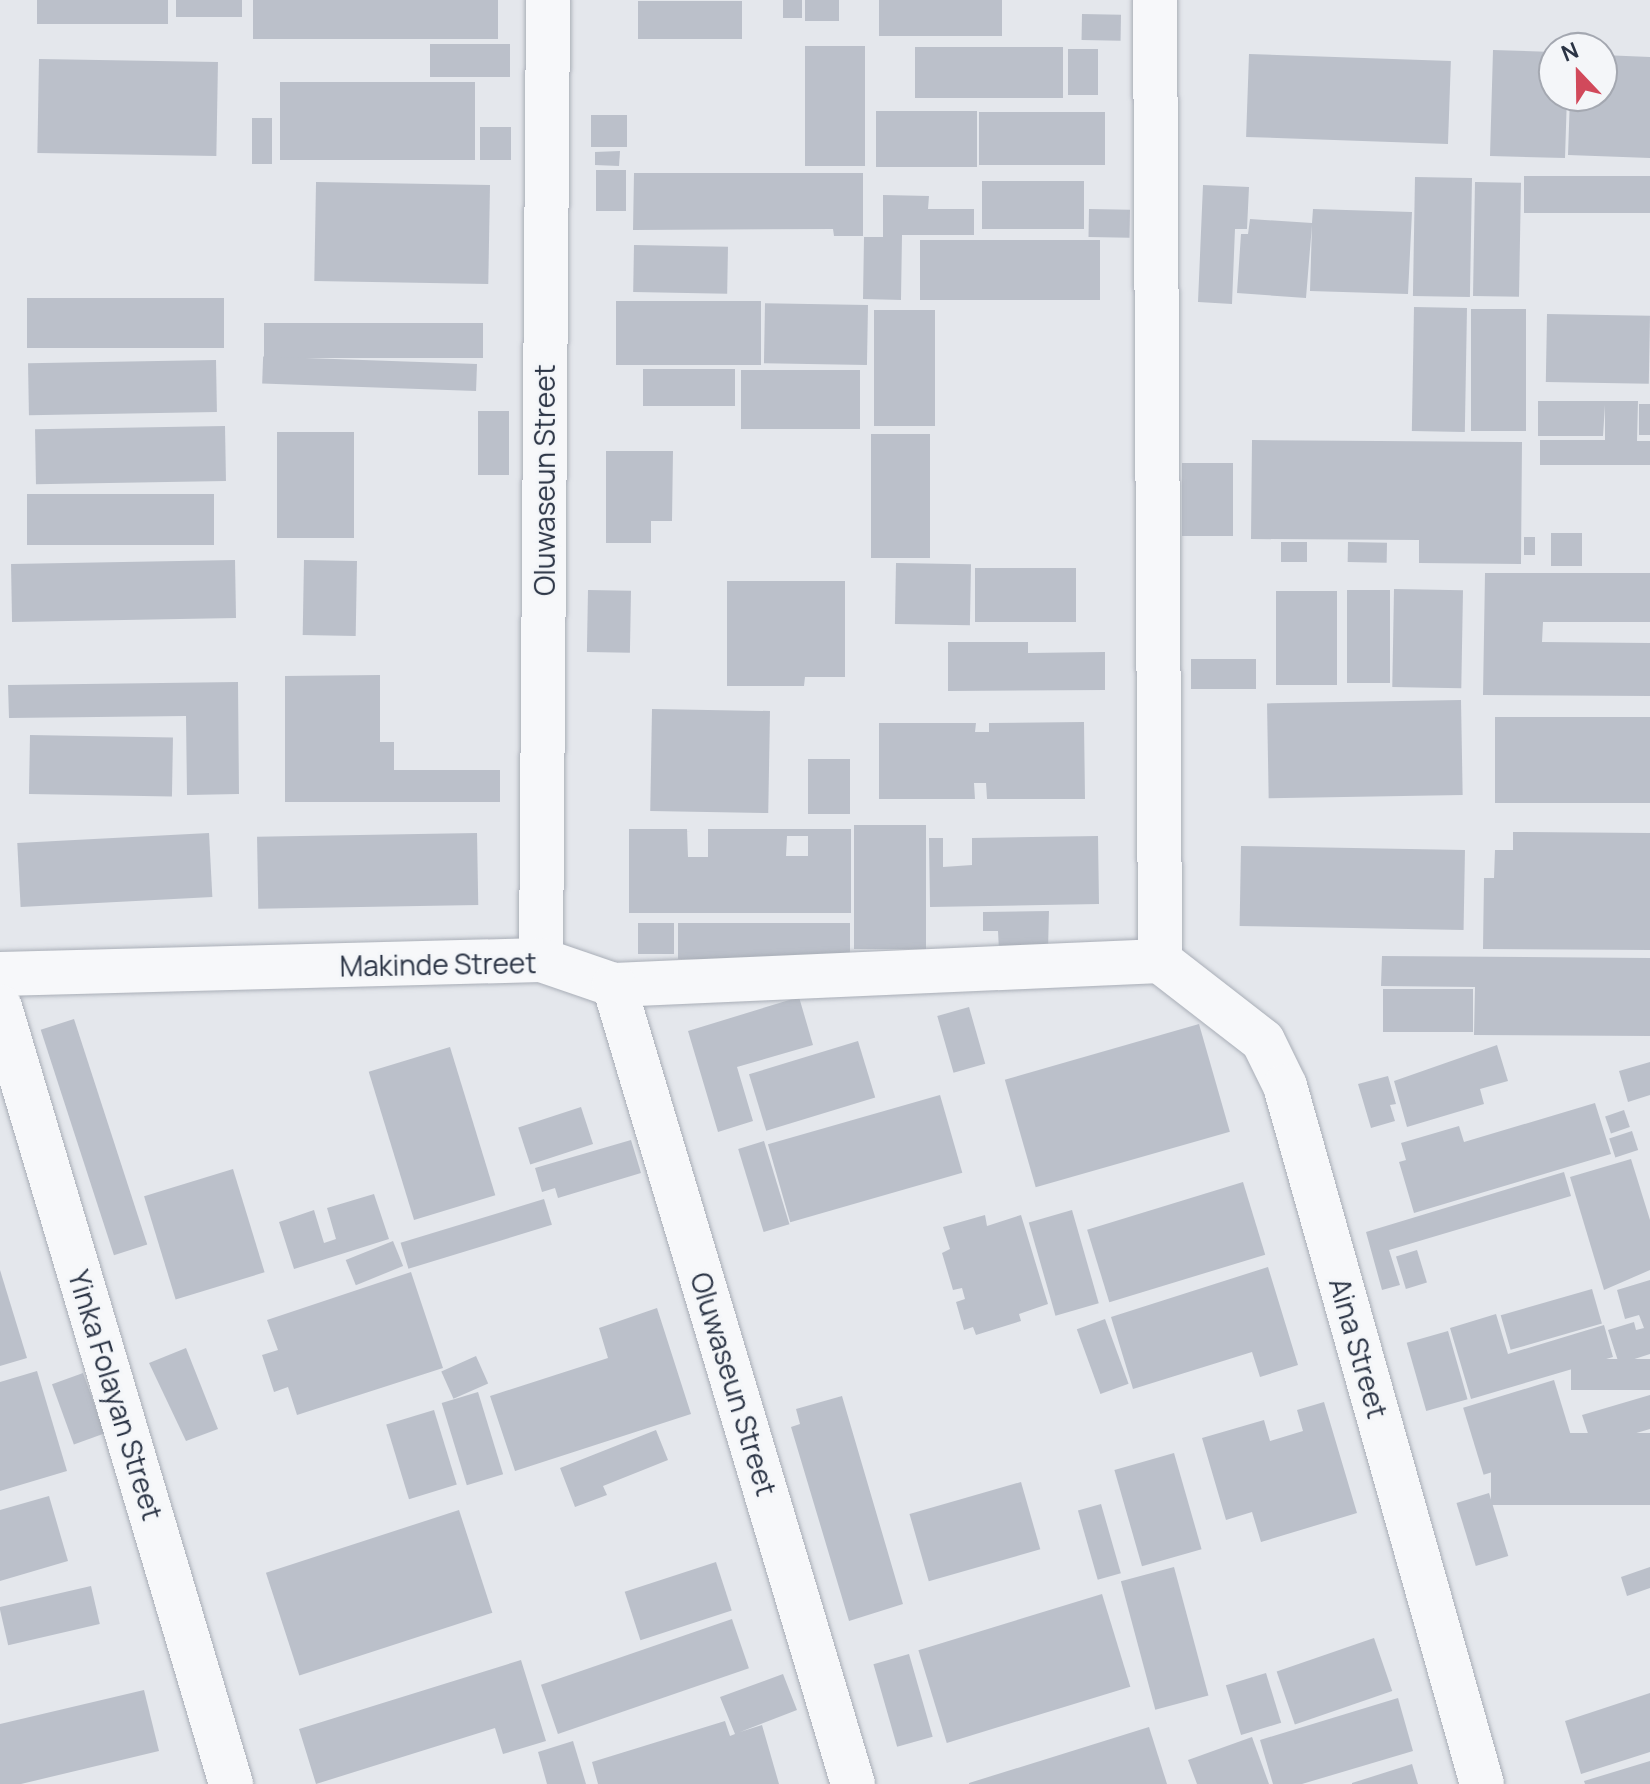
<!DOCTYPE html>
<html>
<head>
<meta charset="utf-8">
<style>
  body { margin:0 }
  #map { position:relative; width:1650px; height:1784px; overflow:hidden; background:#e4e7ec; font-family:Manrope,sans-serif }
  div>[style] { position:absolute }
  .building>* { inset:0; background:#bbc0ca; transform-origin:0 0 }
  .roads { filter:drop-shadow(0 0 2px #a9aeb7) drop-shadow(0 0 2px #a9aeb7) }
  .minor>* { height:44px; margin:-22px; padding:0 22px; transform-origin:22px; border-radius:22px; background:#f7f8fa }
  span { translate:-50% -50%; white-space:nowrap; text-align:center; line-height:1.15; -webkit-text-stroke:6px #f4f6f9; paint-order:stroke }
  .street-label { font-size:28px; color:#2b3445 }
  .north { position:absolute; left:1538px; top:32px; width:80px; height:80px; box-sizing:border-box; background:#f4f6f9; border:2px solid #a4a8b1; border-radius:50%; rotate:338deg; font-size:22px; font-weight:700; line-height:32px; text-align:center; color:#2b3445 }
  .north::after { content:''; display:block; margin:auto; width:28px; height:36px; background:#d1495b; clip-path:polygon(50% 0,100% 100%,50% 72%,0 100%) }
</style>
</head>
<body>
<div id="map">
  <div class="building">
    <i style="left:37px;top:0;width:131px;height:24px"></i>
    <i style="left:176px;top:0;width:66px;height:17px"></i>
    <i style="left:253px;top:0;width:245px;height:39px"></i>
    <i style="left:783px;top:0;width:19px;height:18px"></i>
    <i style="left:805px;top:0;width:34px;height:21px"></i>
    <i style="left:879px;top:0;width:123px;height:36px"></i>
    <i style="left:638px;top:1px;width:104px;height:38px"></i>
    <i style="left:1082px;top:14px;width:39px;height:26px;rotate:1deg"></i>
    <i style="left:430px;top:44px;width:80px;height:33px"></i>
    <i style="left:805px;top:46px;width:60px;height:120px"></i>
    <i style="left:915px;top:47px;width:148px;height:51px"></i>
    <i style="left:1098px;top:49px;width:46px;height:30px;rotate:90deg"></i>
    <i style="clip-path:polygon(1493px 50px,1554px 52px,1554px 96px,1567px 96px,1565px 158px,1490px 156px)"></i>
    <i style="left:1249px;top:54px;width:202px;height:83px;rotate:2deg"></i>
    <i style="clip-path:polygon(1602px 55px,1650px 57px,1650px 158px,1568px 155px,1570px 96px,1602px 96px)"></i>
    <i style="left:39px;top:59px;width:179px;height:94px;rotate:1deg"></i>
    <i style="left:280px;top:82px;width:195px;height:78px"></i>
    <i style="left:876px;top:111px;width:101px;height:56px"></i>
    <i style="left:979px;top:112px;width:126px;height:53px"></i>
    <i style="left:591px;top:115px;width:36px;height:32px"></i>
    <i style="left:272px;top:118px;width:46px;height:20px;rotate:90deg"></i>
    <i style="left:480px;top:127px;width:31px;height:33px"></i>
    <i style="clip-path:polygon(620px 151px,619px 166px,595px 165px,595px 152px)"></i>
    <i style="left:626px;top:170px;width:41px;height:30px;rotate:90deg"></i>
    <i style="clip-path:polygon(634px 173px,863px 173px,863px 236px,834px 236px,833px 229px,633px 230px)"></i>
    <i style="left:1524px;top:176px;width:126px;height:37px"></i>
    <i style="left:1415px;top:177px;width:57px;height:119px;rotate:1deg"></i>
    <i style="left:982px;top:181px;width:102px;height:48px"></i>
    <i style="left:1475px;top:182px;width:46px;height:114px;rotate:1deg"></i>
    <i style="left:490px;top:185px;width:99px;height:174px;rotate:91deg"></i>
    <i style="clip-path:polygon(1203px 185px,1249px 187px,1247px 229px,1235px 229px,1232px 304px,1198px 302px)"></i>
    <i style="clip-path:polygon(883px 195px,929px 196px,928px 209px,974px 209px,974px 235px,902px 235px,901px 300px,863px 299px,864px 237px,883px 237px)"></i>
    <i style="left:1089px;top:209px;width:41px;height:28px;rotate:1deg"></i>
    <i style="clip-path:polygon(1313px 209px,1412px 212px,1408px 294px,1310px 291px,1312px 225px,1306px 298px,1237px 293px,1241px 234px,1248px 234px,1250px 219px,1312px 223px)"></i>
    <i style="left:1100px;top:240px;width:60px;height:180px;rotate:90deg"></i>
    <i style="left:634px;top:245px;width:94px;height:47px;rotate:1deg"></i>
    <i style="left:224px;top:298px;width:50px;height:197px;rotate:90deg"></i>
    <i style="left:616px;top:301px;width:145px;height:64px"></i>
    <i style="left:868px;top:305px;width:60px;height:103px;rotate:91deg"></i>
    <i style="left:1414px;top:307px;width:53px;height:124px;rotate:1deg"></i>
    <i style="left:1471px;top:309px;width:55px;height:122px"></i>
    <i style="left:874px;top:310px;width:61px;height:116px"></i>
    <i style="left:1547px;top:314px;width:103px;height:68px;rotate:1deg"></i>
    <i style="left:264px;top:323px;width:219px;height:35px"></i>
    <i style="left:216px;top:360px;width:52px;height:188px;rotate:89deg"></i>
    <i style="left:477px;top:364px;width:27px;height:214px;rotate:92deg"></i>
    <i style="left:643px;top:369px;width:92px;height:37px"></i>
    <i style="left:860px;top:370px;width:59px;height:119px;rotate:90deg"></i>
    <i style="clip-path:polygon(1538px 401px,1638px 401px,1637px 441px,1650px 441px,1650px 465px,1540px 465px,1540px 440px,1605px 440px,1605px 405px,1603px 436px,1538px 436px)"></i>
    <i style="left:1639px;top:404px;width:11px;height:31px"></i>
    <i style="left:478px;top:411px;width:31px;height:64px"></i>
    <i style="left:225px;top:426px;width:55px;height:190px;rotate:89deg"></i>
    <i style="left:277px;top:432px;width:77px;height:106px"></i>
    <i style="left:871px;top:434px;width:59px;height:124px"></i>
    <i style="clip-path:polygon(1252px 440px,1522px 442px,1521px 564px,1419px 563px,1419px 540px,1251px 539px)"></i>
    <i style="clip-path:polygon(606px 451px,673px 451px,672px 521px,651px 521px,651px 543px,606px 543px)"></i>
    <i style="left:1182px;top:463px;width:51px;height:73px"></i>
    <i style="left:214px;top:494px;width:51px;height:187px;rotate:90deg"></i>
    <i style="left:1551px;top:533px;width:31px;height:33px"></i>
    <i style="left:1524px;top:537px;width:11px;height:18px"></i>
    <i style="left:1281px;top:542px;width:26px;height:20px"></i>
    <i style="left:1348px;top:542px;width:39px;height:20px;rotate:1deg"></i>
    <i style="left:235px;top:560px;width:58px;height:224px;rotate:89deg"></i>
    <i style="left:304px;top:560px;width:53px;height:75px;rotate:1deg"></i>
    <i style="left:896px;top:563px;width:75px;height:61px;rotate:1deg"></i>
    <i style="left:975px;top:568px;width:101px;height:54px"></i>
    <i style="clip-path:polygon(1485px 573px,1650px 573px,1650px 622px,1543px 622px,1542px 642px,1650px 643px,1650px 696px,1483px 695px)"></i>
    <i style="clip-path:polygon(727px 581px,845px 581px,845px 677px,805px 677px,804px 686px,727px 686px)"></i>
    <i style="left:1394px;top:589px;width:69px;height:98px;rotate:1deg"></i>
    <i style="left:588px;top:590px;width:43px;height:62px;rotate:1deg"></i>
    <i style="left:1347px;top:590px;width:43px;height:93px"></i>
    <i style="left:1276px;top:591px;width:61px;height:94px"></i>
    <i style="clip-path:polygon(948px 642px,1028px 642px,1028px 653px,1105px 652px,1105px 690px,948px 691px)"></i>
    <i style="left:1191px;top:659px;width:65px;height:30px"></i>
    <i style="clip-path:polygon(380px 675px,380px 742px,394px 742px,394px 770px,500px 770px,500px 802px,285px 802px,285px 676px)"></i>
    <i style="clip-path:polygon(238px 682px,239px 794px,187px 795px,186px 716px,9px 718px,8px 685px)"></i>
    <i style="left:1461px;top:700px;width:95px;height:194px;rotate:89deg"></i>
    <i style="left:770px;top:711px;width:102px;height:118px;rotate:91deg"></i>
    <i style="left:1495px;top:717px;width:155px;height:86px"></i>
    <i style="clip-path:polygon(1084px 722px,1085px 799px,987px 799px,986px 783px,974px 783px,975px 799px,879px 799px,879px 723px,976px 723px,975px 732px,989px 732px,989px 723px)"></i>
    <i style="left:30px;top:735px;width:143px;height:59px;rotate:1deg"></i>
    <i style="left:850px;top:759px;width:55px;height:42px;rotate:90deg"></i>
    <i style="left:854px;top:825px;width:72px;height:124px"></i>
    <i style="clip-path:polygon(evenodd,629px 829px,687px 829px,688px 857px,708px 857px,708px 829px,851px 829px,851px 913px,629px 913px,629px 829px,787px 836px,808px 836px,808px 856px,786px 856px,787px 836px)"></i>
    <i style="clip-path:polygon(1513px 832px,1650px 833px,1650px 950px,1483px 949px,1484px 878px,1494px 878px,1495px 850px,1513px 850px)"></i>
    <i style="left:209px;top:833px;width:64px;height:192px;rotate:87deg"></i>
    <i style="left:477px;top:833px;width:72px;height:220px;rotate:89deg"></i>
    <i style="clip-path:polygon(1098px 836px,1099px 904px,930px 907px,929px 838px,943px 838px,943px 867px,972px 865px,972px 838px)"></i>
    <i style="left:1241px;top:846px;width:224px;height:80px;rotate:1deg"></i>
    <i style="clip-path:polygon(1049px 911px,1048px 950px,999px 951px,998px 931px,983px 931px,983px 912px)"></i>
    <i style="left:674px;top:923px;width:31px;height:36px;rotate:90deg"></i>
    <i style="left:850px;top:923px;width:36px;height:172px;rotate:90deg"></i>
    <i style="clip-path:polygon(1382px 956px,1650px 958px,1650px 1036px,1474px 1035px,1475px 987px,1381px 986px)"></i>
    <i style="left:1383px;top:989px;width:90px;height:43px"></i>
    <i style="clip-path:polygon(799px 997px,813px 1045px,737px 1067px,753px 1121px,718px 1132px,688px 1031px)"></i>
    <i style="left:969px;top:1007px;width:59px;height:33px;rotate:74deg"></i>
    <i style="left:74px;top:1019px;width:237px;height:35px;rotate:72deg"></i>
    <i style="left:1199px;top:1024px;width:112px;height:202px;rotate:74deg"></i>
    <i style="left:858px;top:1041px;width:59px;height:114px;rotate:73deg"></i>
    <i style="clip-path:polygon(1497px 1045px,1508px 1081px,1480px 1089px,1484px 1104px,1407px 1127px,1394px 1081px)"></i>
    <i style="left:450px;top:1047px;width:155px;height:85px;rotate:73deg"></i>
    <i style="clip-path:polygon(1650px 1062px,1650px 1095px,1628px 1102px,1619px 1071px)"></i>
    <i style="clip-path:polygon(1388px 1076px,1396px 1104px,1390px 1105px,1395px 1121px,1371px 1128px,1358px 1084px)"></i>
    <i style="left:940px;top:1095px;width:81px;height:179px;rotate:74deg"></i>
    <i style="clip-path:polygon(1595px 1103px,1611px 1154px,1414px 1213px,1399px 1162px,1406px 1160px,1401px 1143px,1459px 1126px,1464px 1142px)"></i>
    <i style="left:581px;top:1107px;width:39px;height:66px;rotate:72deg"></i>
    <i style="left:1624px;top:1110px;width:18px;height:20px;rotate:71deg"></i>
    <i style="left:1632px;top:1131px;width:20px;height:24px;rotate:72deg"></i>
    <i style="clip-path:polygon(631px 1140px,641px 1173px,558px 1198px,555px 1188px,542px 1192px,535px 1168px)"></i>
    <i style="left:764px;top:1141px;width:87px;height:27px;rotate:73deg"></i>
    <i style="clip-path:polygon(1631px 1159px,1650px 1220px,1650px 1270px,1604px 1290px,1570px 1177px)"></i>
    <i style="left:233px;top:1169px;width:108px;height:93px;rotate:73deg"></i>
    <i style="clip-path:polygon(1564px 1172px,1571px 1196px,1389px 1250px,1400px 1285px,1382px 1290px,1366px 1232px)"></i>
    <i style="left:1243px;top:1182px;width:76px;height:163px;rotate:73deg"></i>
    <i style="clip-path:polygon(374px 1194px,389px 1239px,294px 1269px,279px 1222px,314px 1210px,324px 1243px,336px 1239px,327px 1208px)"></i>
    <i style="left:544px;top:1199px;width:27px;height:150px;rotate:73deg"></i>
    <i style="left:1072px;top:1210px;width:97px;height:45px;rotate:74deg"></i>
    <i style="clip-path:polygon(985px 1215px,987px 1226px,1021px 1215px,1048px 1304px,1019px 1314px,1021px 1321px,976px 1335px,973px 1327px,964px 1330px,956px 1302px,965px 1299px,962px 1288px,953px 1290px,942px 1253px,950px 1249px,943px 1227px)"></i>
    <i style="left:393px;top:1241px;width:27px;height:51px;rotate:68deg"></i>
    <i style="left:1417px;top:1250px;width:34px;height:22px;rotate:73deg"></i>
    <i style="clip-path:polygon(1268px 1267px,1298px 1365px,1260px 1377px,1252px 1352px,1133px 1389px,1111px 1317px)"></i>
    <i style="clip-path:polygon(0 1270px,27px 1358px,0 1366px)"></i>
    <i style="clip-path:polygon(411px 1272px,443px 1368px,297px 1415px,288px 1387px,274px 1392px,262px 1355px,278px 1350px,267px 1320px)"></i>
    <i style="clip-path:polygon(1650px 1280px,1650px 1354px,1619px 1364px,1608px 1330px,1634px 1322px,1636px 1330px,1644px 1328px,1639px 1315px,1625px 1319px,1617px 1290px)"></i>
    <i style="left:1592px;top:1289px;width:36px;height:95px;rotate:74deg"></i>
    <i style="clip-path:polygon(657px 1308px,691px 1414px,515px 1471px,490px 1396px,608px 1358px,599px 1328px)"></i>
    <i style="clip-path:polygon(1496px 1314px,1508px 1354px,1604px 1325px,1613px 1357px,1471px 1399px,1450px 1328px)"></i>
    <i style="left:1105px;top:1319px;width:69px;height:30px;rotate:70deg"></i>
    <i style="left:1448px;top:1331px;width:71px;height:43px;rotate:74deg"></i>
    <i style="clip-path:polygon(186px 1348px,218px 1429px,186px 1441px,149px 1363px)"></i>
    <i style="left:476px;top:1356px;width:30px;height:38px;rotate:66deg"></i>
    <i style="left:1650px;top:1359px;width:31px;height:79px;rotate:90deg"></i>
    <i style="clip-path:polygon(37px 1371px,67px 1471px,0 1491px,0 1382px)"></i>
    <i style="left:83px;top:1373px;width:64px;height:33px;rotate:70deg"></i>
    <i style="left:1554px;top:1380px;width:70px;height:95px;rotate:73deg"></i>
    <i style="left:478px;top:1392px;width:86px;height:38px;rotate:73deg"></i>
    <i style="clip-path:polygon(1650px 1395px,1650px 1429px,1592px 1446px,1582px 1415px)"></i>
    <i style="clip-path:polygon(842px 1396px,903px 1604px,849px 1621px,791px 1427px,800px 1424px,796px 1409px)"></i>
    <i style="clip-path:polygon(1324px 1402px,1357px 1513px,1261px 1542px,1252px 1512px,1226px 1520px,1202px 1438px,1264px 1420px,1270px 1441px,1303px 1431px,1297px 1410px)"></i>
    <i style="left:434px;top:1410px;width:78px;height:50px;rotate:73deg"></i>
    <i style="clip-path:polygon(656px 1430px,668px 1460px,603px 1486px,607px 1495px,575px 1507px,560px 1468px)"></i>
    <i style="left:1650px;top:1433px;width:72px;height:159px;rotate:90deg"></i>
    <i style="left:1174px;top:1453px;width:100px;height:62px;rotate:74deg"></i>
    <i style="left:1021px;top:1482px;width:70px;height:116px;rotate:74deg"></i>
    <i style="left:1489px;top:1493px;width:66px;height:34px;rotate:73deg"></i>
    <i style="clip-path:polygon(49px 1496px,68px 1561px,0 1581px,0 1510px)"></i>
    <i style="left:1101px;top:1504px;width:72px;height:24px;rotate:74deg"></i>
    <i style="left:459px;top:1510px;width:108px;height:203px;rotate:72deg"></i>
    <i style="left:716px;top:1562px;width:51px;height:96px;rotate:72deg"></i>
    <i style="left:1174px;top:1567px;width:133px;height:55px;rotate:75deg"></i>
    <i style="clip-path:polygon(1650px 1567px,1650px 1588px,1627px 1596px,1621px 1577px)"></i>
    <i style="left:91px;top:1586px;width:39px;height:94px;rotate:77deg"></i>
    <i style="left:1102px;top:1594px;width:97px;height:192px;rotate:73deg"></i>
    <i style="left:732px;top:1619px;width:52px;height:202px;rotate:71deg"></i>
    <i style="left:1374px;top:1638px;width:56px;height:103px;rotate:71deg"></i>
    <i style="left:909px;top:1654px;width:86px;height:37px;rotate:74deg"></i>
    <i style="clip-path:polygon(521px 1660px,546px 1741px,503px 1754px,495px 1728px,316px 1784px,299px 1729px)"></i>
    <i style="left:1266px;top:1673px;width:52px;height:42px;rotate:73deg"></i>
    <i style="clip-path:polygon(783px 1674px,797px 1710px,740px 1732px,762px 1725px,779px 1784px,598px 1784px,592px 1762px,725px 1721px,730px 1736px,735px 1734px,720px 1697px)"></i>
    <i style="clip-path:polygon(144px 1690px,159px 1751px,21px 1784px,0 1784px,0 1724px)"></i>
    <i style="clip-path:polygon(1650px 1693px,1650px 1752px,1581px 1774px,1565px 1721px)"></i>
    <i style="clip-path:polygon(1398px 1698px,1413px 1751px,1302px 1784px,1273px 1784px,1260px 1740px)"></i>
    <i style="clip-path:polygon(1149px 1727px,1167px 1784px,969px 1784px,969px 1783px)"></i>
    <i style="clip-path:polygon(1252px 1737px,1269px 1784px,1197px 1784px,1188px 1760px)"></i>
    <i style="clip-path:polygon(573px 1741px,586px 1784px,547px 1784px,538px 1752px)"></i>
    <i style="clip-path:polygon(1650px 1761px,1650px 1784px,1585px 1784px,1584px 1781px)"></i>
    <i style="clip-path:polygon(1412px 1764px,1418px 1784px,1352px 1784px,1352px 1783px)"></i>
  </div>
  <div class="roads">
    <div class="minor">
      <i style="left:1155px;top:0;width:961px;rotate:89.7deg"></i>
      <i style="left:541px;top:960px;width:960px;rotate:-89.58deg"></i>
      <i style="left:1160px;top:961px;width:130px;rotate:37.8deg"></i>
      <i style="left:1263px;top:1041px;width:50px;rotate:63.9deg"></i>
      <i style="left:1285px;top:1086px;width:725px;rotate:74.24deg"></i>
      <i style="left:0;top:974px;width:541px;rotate:-1.48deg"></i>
      <i style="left:541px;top:960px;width:77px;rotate:18.9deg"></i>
      <i style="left:614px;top:985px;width:547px;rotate:-2.52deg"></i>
      <i style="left:614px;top:985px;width:834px;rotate:73.35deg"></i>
      <i style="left:0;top:1007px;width:811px;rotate:73.44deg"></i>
    </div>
  </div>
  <div class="street-label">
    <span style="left:544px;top:480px;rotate:-90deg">Oluwaseun Street</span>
    <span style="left:438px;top:964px;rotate:-1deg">Makinde Street</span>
    <span style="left:1359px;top:1348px;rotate:74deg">Aina Street</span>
    <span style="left:734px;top:1384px;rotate:73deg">Oluwaseun Street</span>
    <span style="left:116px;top:1395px;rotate:73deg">Yinka Folayan Street</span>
  </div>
  <div class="north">N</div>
</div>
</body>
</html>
